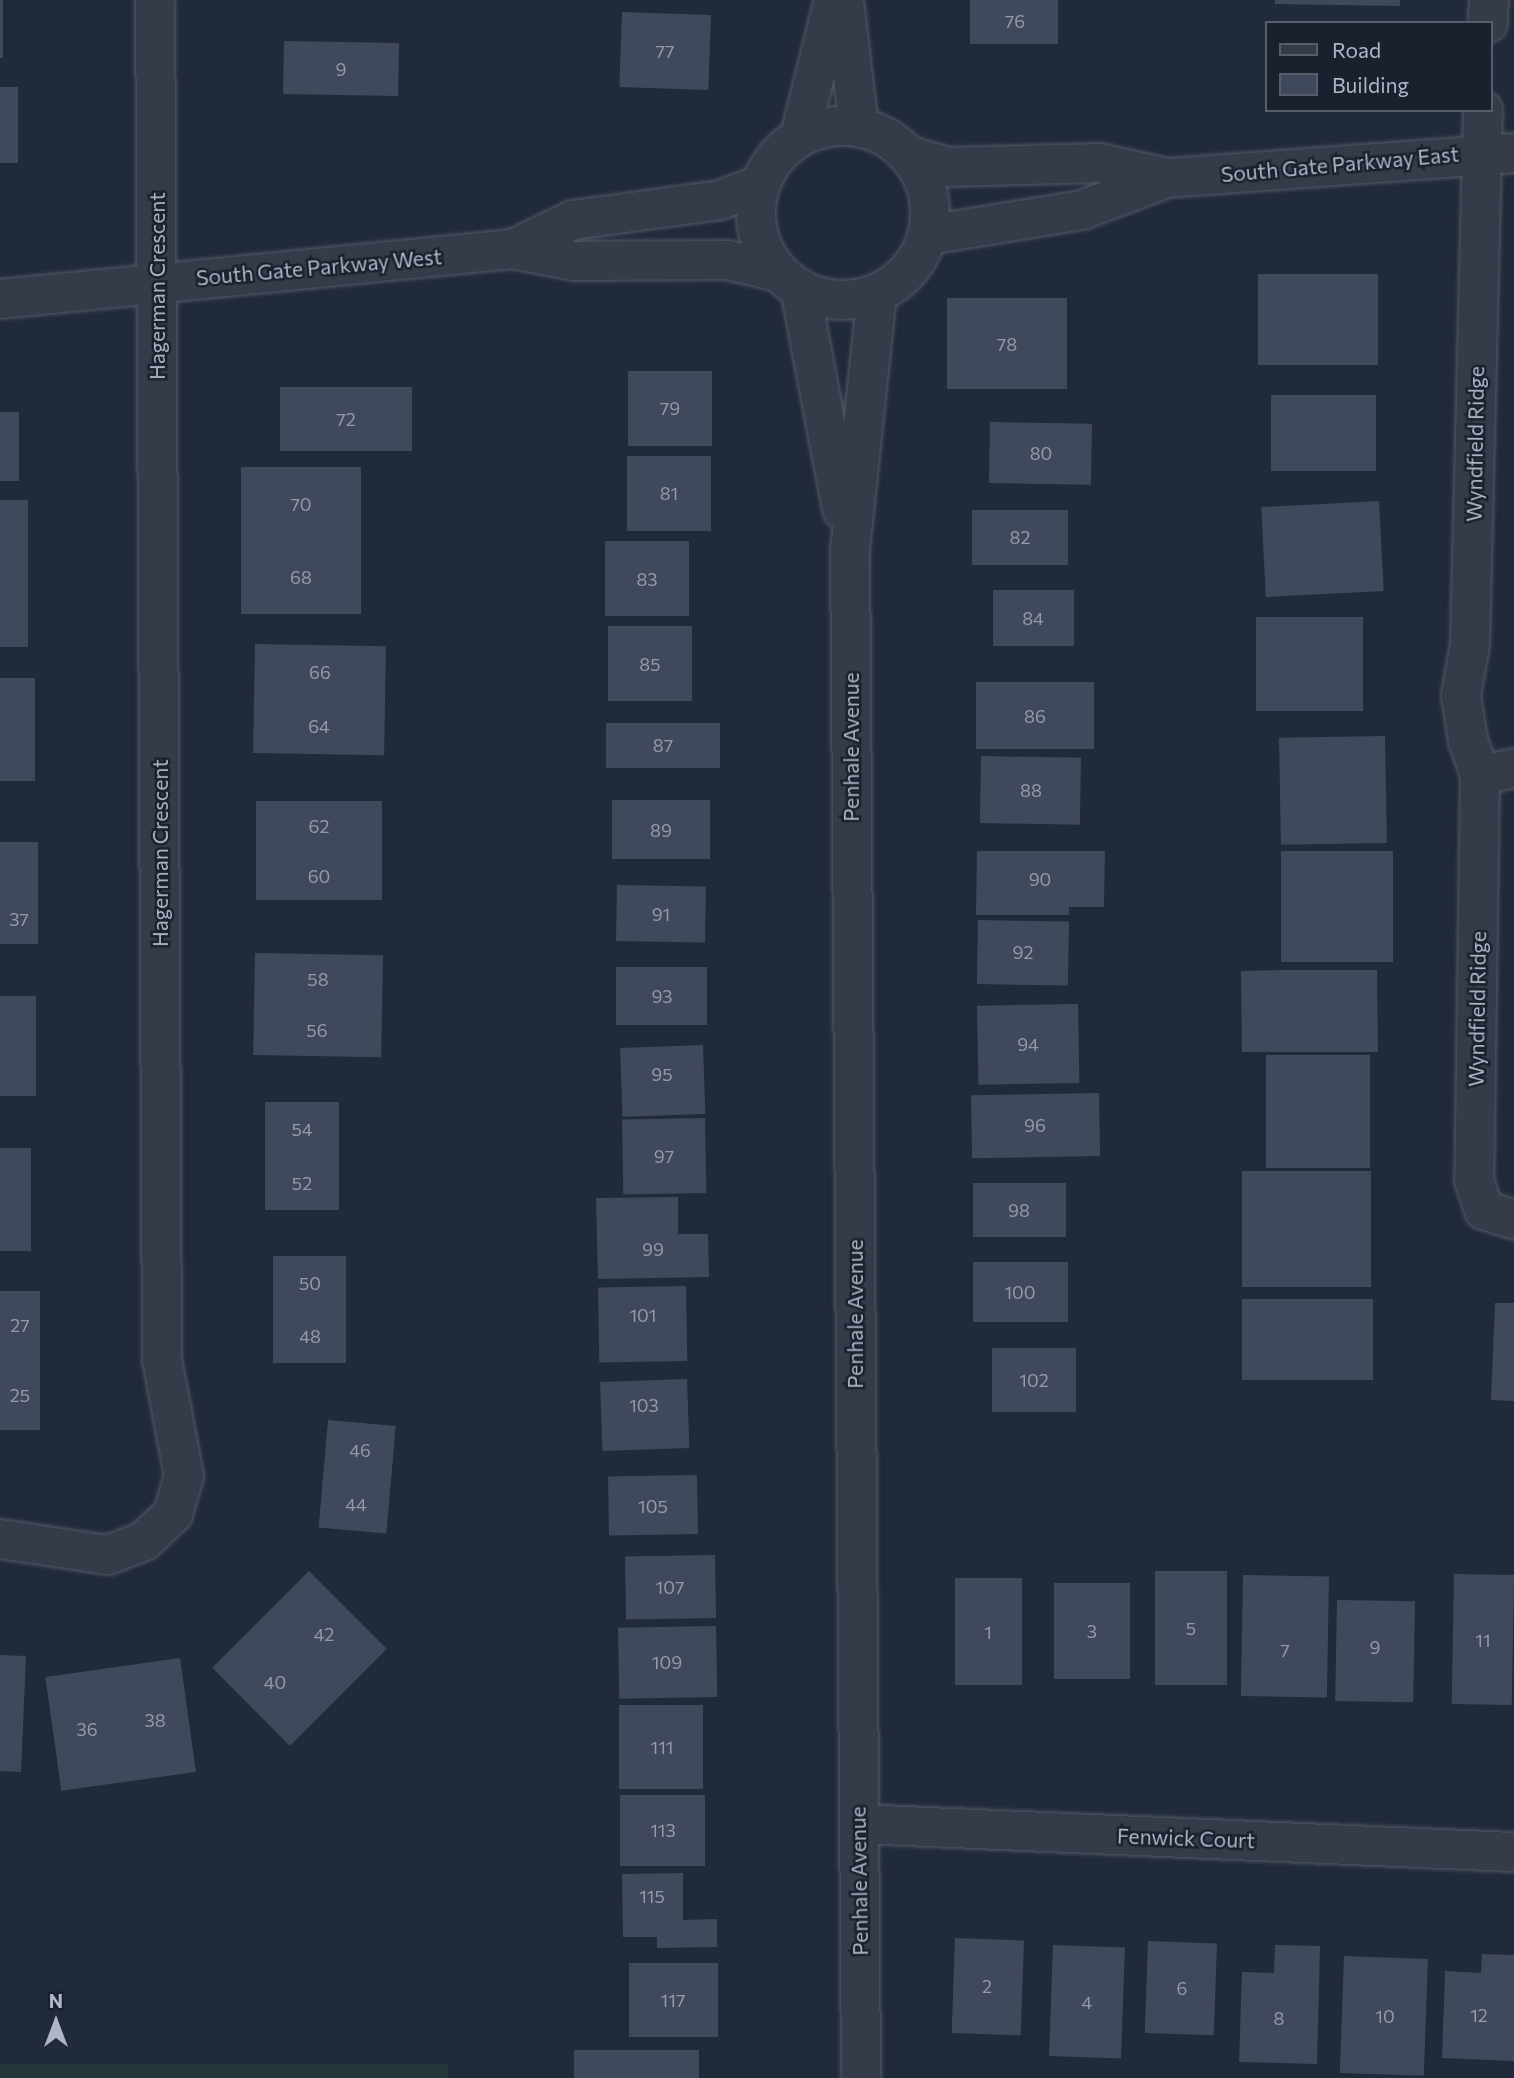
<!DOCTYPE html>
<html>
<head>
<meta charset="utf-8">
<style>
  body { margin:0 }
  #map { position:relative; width:1514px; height:2078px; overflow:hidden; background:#212a39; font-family:Commissioner,sans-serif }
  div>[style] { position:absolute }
  .green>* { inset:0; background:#23363a; transform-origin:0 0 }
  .building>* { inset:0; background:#40495b; transform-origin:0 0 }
  .roads { filter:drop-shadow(0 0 2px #525967) drop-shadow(0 0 2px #525967) }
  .minor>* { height:38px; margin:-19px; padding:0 19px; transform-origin:19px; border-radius:19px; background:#343c4a }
  .minor>.ring { margin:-19px; padding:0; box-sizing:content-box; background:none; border:38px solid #343c4a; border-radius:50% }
  span { translate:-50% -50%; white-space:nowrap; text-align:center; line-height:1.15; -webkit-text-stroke:5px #1a212e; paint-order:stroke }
  .number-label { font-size:18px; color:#939bab }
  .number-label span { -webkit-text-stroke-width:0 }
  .street-label { font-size:21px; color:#afb6c6 }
  .legend { position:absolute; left:1265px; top:21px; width:228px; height:91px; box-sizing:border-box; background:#1a212e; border:2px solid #565d6b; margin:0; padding:9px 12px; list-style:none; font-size:21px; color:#afb6c6 }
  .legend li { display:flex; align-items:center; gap:14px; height:35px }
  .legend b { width:35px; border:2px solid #565d6b }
  .north { position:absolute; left:21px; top:1987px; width:70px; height:70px; -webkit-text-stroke:5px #1a212e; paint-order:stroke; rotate:0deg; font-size:19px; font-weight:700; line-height:28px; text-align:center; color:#afb6c6 }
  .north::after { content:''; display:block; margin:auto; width:24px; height:32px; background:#afb6c6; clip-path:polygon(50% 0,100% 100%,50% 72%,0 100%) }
</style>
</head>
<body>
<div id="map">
  <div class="green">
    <i style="left:0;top:2064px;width:448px;height:14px"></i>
  </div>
  <div class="building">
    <i style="left:0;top:0;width:3px;height:58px"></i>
    <i style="left:970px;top:0;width:88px;height:44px"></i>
    <i style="clip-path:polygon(1275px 0,1400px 0,1400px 6px,1275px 4px)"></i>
    <i style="left:622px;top:12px;width:89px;height:75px;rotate:2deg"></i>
    <i style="left:284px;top:41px;width:115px;height:53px;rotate:1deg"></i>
    <i style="left:0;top:87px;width:18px;height:76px"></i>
    <i style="left:1258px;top:274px;width:120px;height:91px"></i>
    <i style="left:947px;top:298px;width:120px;height:91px"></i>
    <i style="left:628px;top:371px;width:84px;height:75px"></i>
    <i style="left:280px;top:387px;width:132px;height:64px"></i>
    <i style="left:1271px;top:395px;width:105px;height:76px"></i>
    <i style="left:0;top:412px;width:19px;height:69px"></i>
    <i style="left:990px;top:422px;width:102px;height:61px;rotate:1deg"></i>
    <i style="left:627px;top:456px;width:84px;height:75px"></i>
    <i style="left:241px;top:467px;width:120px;height:147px"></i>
    <i style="left:0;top:500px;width:28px;height:147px"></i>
    <i style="left:1379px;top:501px;width:90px;height:118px;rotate:87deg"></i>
    <i style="left:972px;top:510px;width:96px;height:55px"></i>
    <i style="left:605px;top:541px;width:84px;height:75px"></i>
    <i style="left:993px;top:590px;width:81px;height:56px"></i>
    <i style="left:1256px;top:617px;width:107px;height:94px"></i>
    <i style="left:608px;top:626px;width:84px;height:75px"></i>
    <i style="left:255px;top:644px;width:131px;height:109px;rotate:1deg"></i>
    <i style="left:0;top:678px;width:35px;height:103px"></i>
    <i style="left:976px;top:682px;width:118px;height:67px"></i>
    <i style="left:606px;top:723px;width:114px;height:45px"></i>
    <i style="left:1385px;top:736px;width:107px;height:106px;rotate:89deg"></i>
    <i style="left:981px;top:756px;width:100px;height:67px;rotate:1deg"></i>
    <i style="left:612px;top:800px;width:98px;height:59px"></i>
    <i style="left:382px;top:801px;width:99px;height:126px;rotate:90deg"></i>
    <i style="left:0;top:842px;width:38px;height:102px"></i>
    <i style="clip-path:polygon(977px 851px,1105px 851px,1104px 907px,1069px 907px,1069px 915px,976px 915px)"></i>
    <i style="left:1281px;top:851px;width:112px;height:111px"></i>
    <i style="left:617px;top:885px;width:89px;height:56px;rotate:1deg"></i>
    <i style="left:978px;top:920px;width:91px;height:64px;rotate:1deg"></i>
    <i style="left:255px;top:953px;width:128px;height:102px;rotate:1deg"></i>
    <i style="left:616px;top:967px;width:91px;height:58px"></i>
    <i style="clip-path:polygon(1281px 970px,1377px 970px,1378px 1052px,1242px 1052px,1241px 971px)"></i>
    <i style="left:0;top:996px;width:36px;height:100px"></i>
    <i style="left:1078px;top:1004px;width:79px;height:101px;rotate:89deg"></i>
    <i style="left:703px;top:1045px;width:69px;height:83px;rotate:88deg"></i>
    <i style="left:1266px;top:1055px;width:104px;height:113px"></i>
    <i style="left:1099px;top:1093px;width:63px;height:128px;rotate:89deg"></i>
    <i style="left:265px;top:1102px;width:74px;height:108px"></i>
    <i style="left:705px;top:1118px;width:75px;height:83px;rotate:89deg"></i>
    <i style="left:0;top:1148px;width:31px;height:103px"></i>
    <i style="left:1242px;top:1171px;width:129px;height:116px"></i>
    <i style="left:973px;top:1183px;width:93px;height:54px"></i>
    <i style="clip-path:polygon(678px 1197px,678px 1234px,708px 1234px,709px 1277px,598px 1279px,596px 1198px)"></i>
    <i style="left:273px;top:1256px;width:73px;height:107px"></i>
    <i style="left:973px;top:1262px;width:95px;height:60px"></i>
    <i style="left:686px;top:1286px;width:75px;height:88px;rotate:89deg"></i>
    <i style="left:0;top:1291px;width:40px;height:139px"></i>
    <i style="left:1373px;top:1299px;width:81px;height:131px;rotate:90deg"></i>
    <i style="clip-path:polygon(1495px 1303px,1514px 1303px,1514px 1401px,1491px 1400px)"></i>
    <i style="left:992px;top:1348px;width:84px;height:64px"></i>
    <i style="left:687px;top:1379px;width:69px;height:87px;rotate:88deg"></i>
    <i style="left:328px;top:1420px;width:68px;height:108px;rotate:5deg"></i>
    <i style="left:697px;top:1475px;width:59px;height:89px;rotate:89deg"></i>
    <i style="left:715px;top:1555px;width:63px;height:90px;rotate:89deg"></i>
    <i style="left:309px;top:1571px;width:110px;height:137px;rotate:45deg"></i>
    <i style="left:1155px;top:1571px;width:72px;height:114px"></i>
    <i style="left:1454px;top:1574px;width:60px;height:130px;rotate:1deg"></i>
    <i style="left:1243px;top:1575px;width:86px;height:121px;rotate:1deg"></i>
    <i style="left:955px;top:1578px;width:67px;height:107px"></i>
    <i style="left:1054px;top:1583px;width:76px;height:96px"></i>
    <i style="left:1337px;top:1600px;width:78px;height:101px;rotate:1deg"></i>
    <i style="left:716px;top:1626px;width:71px;height:98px;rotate:89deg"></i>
    <i style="clip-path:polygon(0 1655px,26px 1656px,21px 1772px,0 1771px)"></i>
    <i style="left:180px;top:1658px;width:115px;height:136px;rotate:82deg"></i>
    <i style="left:619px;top:1705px;width:84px;height:84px"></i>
    <i style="left:620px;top:1795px;width:85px;height:71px"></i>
    <i style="clip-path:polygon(683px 1873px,683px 1920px,717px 1919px,717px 1947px,657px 1948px,657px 1937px,623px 1937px,622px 1874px)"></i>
    <i style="left:955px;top:1938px;width:69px;height:95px;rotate:2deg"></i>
    <i style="left:1148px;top:1941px;width:69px;height:92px;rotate:2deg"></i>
    <i style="left:1053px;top:1945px;width:72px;height:111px;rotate:2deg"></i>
    <i style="clip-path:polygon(1275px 1945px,1320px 1946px,1317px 2064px,1239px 2062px,1242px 1972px,1274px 1973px)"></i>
    <i style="clip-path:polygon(1482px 1954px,1514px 1955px,1514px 2061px,1442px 2058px,1445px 1971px,1481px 1973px)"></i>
    <i style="left:1344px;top:1956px;width:84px;height:117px;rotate:2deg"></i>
    <i style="left:629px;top:1963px;width:89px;height:74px"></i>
    <i style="left:574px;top:2050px;width:125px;height:28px"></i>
  </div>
  <div class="roads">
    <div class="minor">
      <i style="left:844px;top:0;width:128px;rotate:83.3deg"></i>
      <i style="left:1488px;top:23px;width:23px;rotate:-88deg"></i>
      <i class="ring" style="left:756px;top:126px;width:136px;height:136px"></i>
      <i style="left:800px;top:136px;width:140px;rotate:-76deg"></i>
      <i style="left:910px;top:156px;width:40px;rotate:16deg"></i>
      <i style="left:948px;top:167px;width:152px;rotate:-1.5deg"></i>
      <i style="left:1100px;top:163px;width:69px;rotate:12.6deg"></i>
      <i style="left:928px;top:235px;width:156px;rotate:-9.2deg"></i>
      <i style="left:1082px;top:210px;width:91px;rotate:-20.6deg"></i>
      <i style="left:1167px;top:178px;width:348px;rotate:-4.1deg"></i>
      <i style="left:513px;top:249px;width:67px;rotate:-25.8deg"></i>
      <i style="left:573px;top:220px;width:148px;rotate:-7.7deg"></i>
      <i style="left:720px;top:200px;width:43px;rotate:-20.6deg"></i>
      <i style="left:800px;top:289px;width:225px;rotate:79.2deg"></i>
      <i style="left:0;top:299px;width:515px;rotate:-5.57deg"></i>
      <i style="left:513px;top:249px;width:62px;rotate:11.1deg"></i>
      <i style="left:574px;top:261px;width:153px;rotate:-0.4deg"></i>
      <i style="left:727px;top:260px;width:53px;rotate:13deg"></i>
      <i style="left:1514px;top:768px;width:35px;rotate:168deg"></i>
      <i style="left:1480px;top:775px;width:405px;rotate:90.8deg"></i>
      <i style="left:1474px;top:1180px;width:32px;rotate:72deg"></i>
      <i style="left:1484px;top:1210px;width:32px;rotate:18deg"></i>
      <i style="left:1480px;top:775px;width:36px;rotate:-109deg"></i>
      <i style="left:1468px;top:741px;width:46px;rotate:-98.8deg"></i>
      <i style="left:1461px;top:696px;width:53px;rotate:-80.2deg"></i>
      <i style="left:1470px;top:644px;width:534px;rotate:-88.61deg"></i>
      <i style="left:0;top:1539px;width:109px;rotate:8.4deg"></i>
      <i style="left:108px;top:1555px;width:39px;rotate:-21deg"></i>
      <i style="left:144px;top:1541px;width:40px;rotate:-43deg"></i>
      <i style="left:173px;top:1514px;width:40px;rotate:-74deg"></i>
      <i style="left:184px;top:1476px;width:118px;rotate:-100.7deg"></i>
      <i style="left:162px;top:1360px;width:1360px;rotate:-90.29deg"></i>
      <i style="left:859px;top:1824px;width:656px;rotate:2.45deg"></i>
      <i style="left:861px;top:2078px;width:1528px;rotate:-90.41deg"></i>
      <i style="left:850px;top:550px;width:258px;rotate:-84deg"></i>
    </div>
  </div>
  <div class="number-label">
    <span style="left:1015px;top:21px">76</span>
    <span style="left:665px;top:51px">77</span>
    <span style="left:341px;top:69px">9</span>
    <span style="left:1007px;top:344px">78</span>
    <span style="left:670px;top:408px">79</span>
    <span style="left:346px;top:419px">72</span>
    <span style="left:1041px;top:453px">80</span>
    <span style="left:669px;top:493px">81</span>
    <span style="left:301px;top:504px">70</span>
    <span style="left:1020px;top:537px">82</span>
    <span style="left:301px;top:577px">68</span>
    <span style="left:647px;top:579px">83</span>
    <span style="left:1033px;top:618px">84</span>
    <span style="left:650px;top:664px">85</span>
    <span style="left:320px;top:672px">66</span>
    <span style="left:1035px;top:716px">86</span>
    <span style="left:319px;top:726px">64</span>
    <span style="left:663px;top:745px">87</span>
    <span style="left:1031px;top:790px">88</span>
    <span style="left:319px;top:826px">62</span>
    <span style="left:661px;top:830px">89</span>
    <span style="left:319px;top:876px">60</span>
    <span style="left:1040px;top:879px">90</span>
    <span style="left:661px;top:914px">91</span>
    <span style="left:19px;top:919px">37</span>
    <span style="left:1023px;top:952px">92</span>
    <span style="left:318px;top:979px">58</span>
    <span style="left:662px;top:996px">93</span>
    <span style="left:317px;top:1030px">56</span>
    <span style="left:1028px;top:1044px">94</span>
    <span style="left:662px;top:1074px">95</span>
    <span style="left:1035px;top:1125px">96</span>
    <span style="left:302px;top:1129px">54</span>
    <span style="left:664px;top:1156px">97</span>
    <span style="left:302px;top:1183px">52</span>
    <span style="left:1019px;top:1210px">98</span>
    <span style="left:653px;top:1249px">99</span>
    <span style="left:310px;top:1283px">50</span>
    <span style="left:1020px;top:1292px">100</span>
    <span style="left:643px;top:1315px">101</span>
    <span style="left:20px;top:1325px">27</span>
    <span style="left:310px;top:1336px">48</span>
    <span style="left:1034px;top:1380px">102</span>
    <span style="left:20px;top:1395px">25</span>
    <span style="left:644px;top:1405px">103</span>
    <span style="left:360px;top:1450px">46</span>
    <span style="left:356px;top:1504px">44</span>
    <span style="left:653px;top:1506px">105</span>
    <span style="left:670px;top:1587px">107</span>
    <span style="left:1191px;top:1628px">5</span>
    <span style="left:1092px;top:1631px">3</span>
    <span style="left:988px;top:1632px">1</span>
    <span style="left:324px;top:1634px">42</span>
    <span style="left:1483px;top:1640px">11</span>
    <span style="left:1375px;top:1647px">9</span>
    <span style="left:1285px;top:1650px">7</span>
    <span style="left:667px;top:1662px">109</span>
    <span style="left:275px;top:1682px">40</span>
    <span style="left:155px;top:1720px">38</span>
    <span style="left:87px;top:1729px">36</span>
    <span style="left:662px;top:1747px">111</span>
    <span style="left:663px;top:1830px">113</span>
    <span style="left:652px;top:1896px">115</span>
    <span style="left:987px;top:1986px">2</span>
    <span style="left:1182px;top:1988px">6</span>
    <span style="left:673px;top:2000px">117</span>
    <span style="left:1087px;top:2002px">4</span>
    <span style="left:1479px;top:2015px">12</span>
    <span style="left:1385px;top:2016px">10</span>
    <span style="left:1279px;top:2018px">8</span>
  </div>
  <div class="street-label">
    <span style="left:1340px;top:164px;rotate:-5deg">South Gate Parkway East</span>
    <span style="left:319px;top:267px;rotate:-5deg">South Gate Parkway West</span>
    <span style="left:157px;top:286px;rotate:-90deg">Hagerman Crescent</span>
    <span style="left:1475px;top:444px;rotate:-89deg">Wyndfield Ridge</span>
    <span style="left:851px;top:747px;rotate:-90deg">Penhale Avenue</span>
    <span style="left:160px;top:853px;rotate:-90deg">Hagerman Crescent</span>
    <span style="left:1477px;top:1009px;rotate:-89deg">Wyndfield Ridge</span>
    <span style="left:855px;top:1314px;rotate:-90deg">Penhale Avenue</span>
    <span style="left:1186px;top:1838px;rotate:2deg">Fenwick Court</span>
    <span style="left:859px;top:1881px;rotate:-91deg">Penhale Avenue</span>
  </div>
  <ul class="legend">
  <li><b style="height:9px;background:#343c4a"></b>Road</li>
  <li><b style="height:19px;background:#40495b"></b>Building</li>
  </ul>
  <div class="north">N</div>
</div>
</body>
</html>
